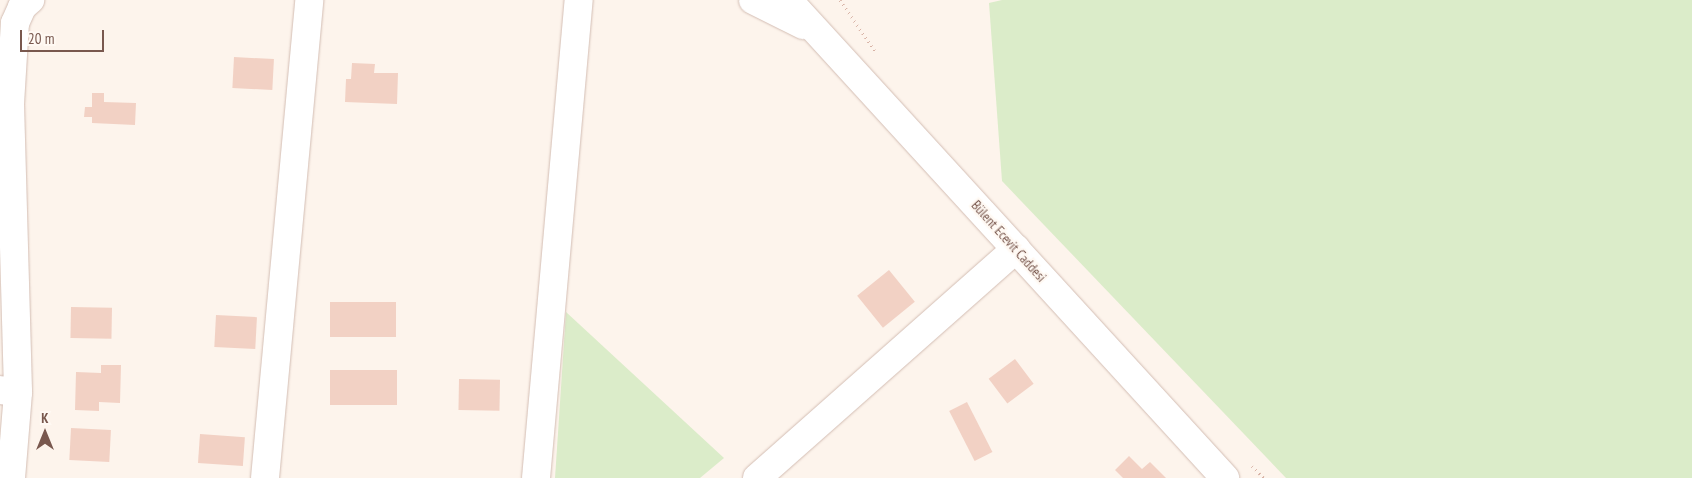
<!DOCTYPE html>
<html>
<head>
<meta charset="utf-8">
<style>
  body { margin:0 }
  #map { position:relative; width:1692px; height:478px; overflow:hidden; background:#fdf4ec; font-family:"PT Sans Narrow",sans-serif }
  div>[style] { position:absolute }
  .green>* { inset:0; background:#dbecc9 }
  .building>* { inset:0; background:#f2d1c4; transform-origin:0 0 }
  .path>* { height:3px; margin-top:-1.5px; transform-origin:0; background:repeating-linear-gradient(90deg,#d8b3a6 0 1px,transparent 0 5px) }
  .roads { filter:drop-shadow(0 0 1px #d3bdb3) drop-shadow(0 0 1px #d3bdb3) }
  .minor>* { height:28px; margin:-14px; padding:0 14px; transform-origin:14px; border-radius:14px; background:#fff }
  span { translate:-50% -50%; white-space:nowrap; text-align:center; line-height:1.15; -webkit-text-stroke:4.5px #fff9f3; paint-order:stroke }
  .street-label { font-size:14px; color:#79584e }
  .north { position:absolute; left:20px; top:408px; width:50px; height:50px; -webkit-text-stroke:4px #fff9f3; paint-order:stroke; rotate:0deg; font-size:14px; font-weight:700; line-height:20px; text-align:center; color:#79584e }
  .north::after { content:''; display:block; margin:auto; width:18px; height:22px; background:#79584e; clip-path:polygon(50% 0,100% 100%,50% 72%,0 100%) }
  .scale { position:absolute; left:20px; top:30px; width:84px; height:22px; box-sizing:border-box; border:2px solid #79584e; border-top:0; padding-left:6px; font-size:15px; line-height:18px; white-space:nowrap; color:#79584e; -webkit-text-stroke:4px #fff9f3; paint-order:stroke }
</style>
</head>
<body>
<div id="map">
  <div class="green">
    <i style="clip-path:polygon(1002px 0,1692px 0,1692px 478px,1286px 478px,1002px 181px,989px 3px)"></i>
    <i style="clip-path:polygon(566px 312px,724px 458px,700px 478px,555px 478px)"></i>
  </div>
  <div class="building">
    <i style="left:234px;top:57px;width:40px;height:31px;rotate:3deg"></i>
    <i style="clip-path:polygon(352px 63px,375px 64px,374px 73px,398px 73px,397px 104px,345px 102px,346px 79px,351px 79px)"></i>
    <i style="clip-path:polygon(92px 93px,104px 93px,104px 102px,136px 103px,135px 125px,92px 123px,92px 117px,84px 117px,85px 107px,92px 107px)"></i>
    <i style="left:889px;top:270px;width:41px;height:41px;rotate:51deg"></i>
    <i style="left:330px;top:302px;width:66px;height:35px"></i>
    <i style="left:71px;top:307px;width:41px;height:31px;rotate:1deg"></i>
    <i style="left:216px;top:315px;width:41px;height:32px;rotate:3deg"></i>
    <i style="left:1015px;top:359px;width:31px;height:33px;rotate:53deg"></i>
    <i style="clip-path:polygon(101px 365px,121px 365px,120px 403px,99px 402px,99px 411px,75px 410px,76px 372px,101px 373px)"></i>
    <i style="left:330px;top:370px;width:67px;height:35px"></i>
    <i style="left:459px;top:379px;width:41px;height:31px;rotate:1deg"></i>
    <i style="left:967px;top:402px;width:56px;height:20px;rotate:63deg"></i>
    <i style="left:71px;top:428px;width:40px;height:32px;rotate:3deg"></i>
    <i style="left:200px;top:434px;width:45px;height:29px;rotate:4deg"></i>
    <i style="clip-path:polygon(1129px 456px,1142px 469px,1150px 462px,1166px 478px,1123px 478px,1115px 470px)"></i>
  </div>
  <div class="path">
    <i style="left:840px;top:0;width:62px;rotate:55.5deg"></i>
    <i style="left:1252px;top:466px;width:17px;rotate:45deg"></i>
  </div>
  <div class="roads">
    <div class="minor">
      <i style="left:753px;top:0;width:56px;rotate:26.6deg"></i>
      <i style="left:788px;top:0;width:648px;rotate:47.57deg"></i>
      <i style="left:0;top:103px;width:10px;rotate:6deg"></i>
      <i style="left:10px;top:104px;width:288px;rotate:88.4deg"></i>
      <i style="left:18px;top:392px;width:18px;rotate:-174deg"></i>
      <i style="left:10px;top:104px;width:81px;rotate:-86.5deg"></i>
      <i style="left:15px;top:23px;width:17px;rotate:-66deg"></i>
      <i style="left:22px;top:7px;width:11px;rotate:-41deg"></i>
      <i style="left:11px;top:478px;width:86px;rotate:-85.3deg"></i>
      <i style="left:265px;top:478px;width:480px;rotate:-84.7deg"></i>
      <i style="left:536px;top:478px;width:480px;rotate:-84.9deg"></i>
      <i style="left:757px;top:478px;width:346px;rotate:-41.5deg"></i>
    </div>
  </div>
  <div class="street-label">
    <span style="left:1009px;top:241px;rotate:48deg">Bülent Ecevit Caddesi</span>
  </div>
  <div class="north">K</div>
  <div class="scale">20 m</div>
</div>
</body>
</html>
